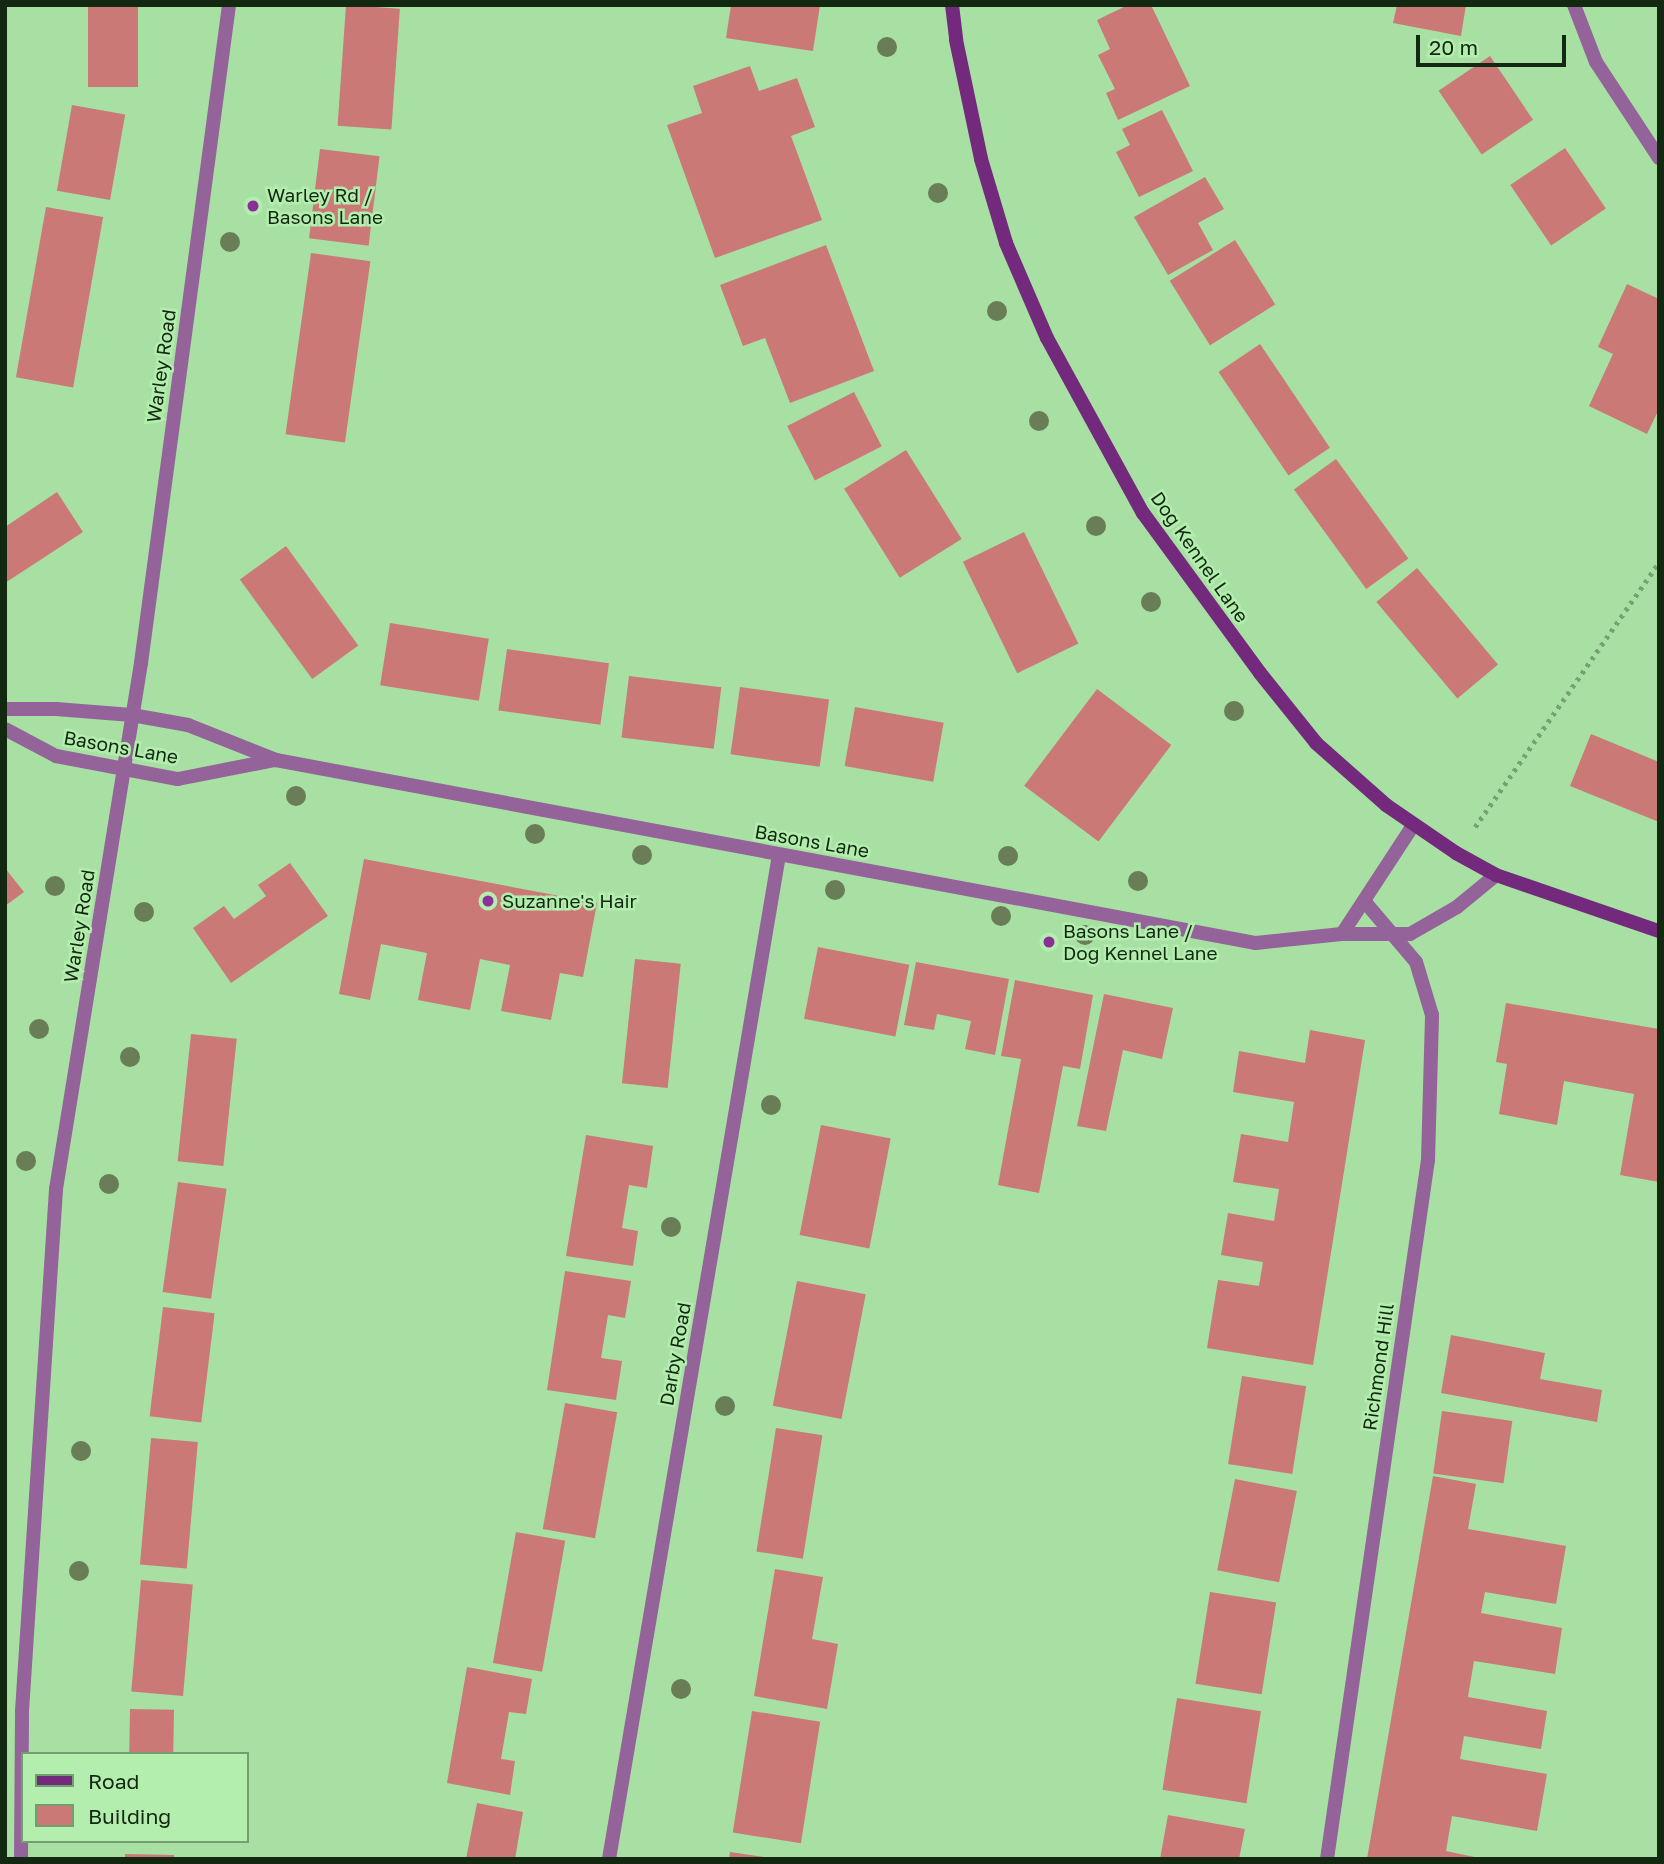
<!DOCTYPE html>
<html>
<head>
<meta charset="utf-8">
<style>
  body { margin:0 }
  #map { position:relative; width:1664px; height:1864px; overflow:hidden; background:#a7e0a2; font-family:"Golos Text",sans-serif }
  div>[style] { position:absolute }
  .building>* { inset:0; background:#cb7976; transform-origin:0 0 }
  .path>* { height:4.5px; margin-top:-2.25px; transform-origin:0; background:repeating-linear-gradient(90deg,#75a271 0 3.5px,transparent 0 8.5px) }
  .minor>* { height:14px; margin:-7px; padding:0 7px; transform-origin:7px; border-radius:7px; background:#936399 }
  .tertiary>* { height:14px; margin:-7px; padding:0 7px; transform-origin:7px; border-radius:7px; background:#936399 }
  .secondary>* { height:14px; margin:-7px; padding:0 7px; transform-origin:7px; border-radius:7px; background:#732a7d }
  .trees>* { width:20px; height:20px; margin:-10px; border-radius:50%; background:#697d56 }
  .dots>* { width:19px; height:19px; translate:-50% -50%; box-sizing:border-box; border:4px solid #b4eeaf; border-radius:50% }
  span { translate:-50% -50%; white-space:nowrap; text-align:center; line-height:1.15; -webkit-text-stroke:5px #b4eeaf; paint-order:stroke }
  .poi-label { font-size:19px; color:#122810 }
  .left { translate:0 -50%; text-align:left }
  .street-label { font-size:19px; color:#122810 }
  .frame { position:absolute; inset:0; border:7px solid #122810; pointer-events:none }
  .legend { position:absolute; left:21px; top:1752px; width:228px; height:91px; box-sizing:border-box; background:#b4eeaf; border:2px solid #739f6f; margin:0; padding:9px 12px; list-style:none; font-size:21px; color:#122810 }
  .legend li { display:flex; align-items:center; gap:14px; height:35px }
  .legend b { width:35px; border:2px solid #739f6f }
  .scale { position:absolute; left:1416px; top:35px; width:150px; height:32px; box-sizing:border-box; border:4px solid #122810; border-top:0; padding-left:9px; font-size:21px; line-height:24px; white-space:nowrap; color:#122810; -webkit-text-stroke:5px #b4eeaf; paint-order:stroke }
</style>
</head>
<body>
<div id="map">
  <div class="building">
    <i style="left:88px;top:5px;width:50px;height:82px"></i>
    <i style="left:346px;top:5px;width:54px;height:121px;rotate:4deg"></i>
    <i style="clip-path:polygon(731px 5px,820px 5px,813px 51px,726px 38px)"></i>
    <i style="clip-path:polygon(1128px 5px,1151px 5px,1190px 86px,1118px 120px,1106px 93px,1115px 89px,1098px 55px,1110px 49px,1097px 20px)"></i>
    <i style="clip-path:polygon(1397px 5px,1466px 5px,1461px 36px,1393px 23px)"></i>
    <i style="left:1490px;top:56px;width:77px;height:62px;rotate:56deg"></i>
    <i style="clip-path:polygon(750px 66px,759px 91px,797px 78px,815px 127px,791px 136px,822px 220px,715px 258px,667px 125px,702px 113px,693px 86px)"></i>
    <i style="left:72px;top:105px;width:54px;height:87px;rotate:10deg"></i>
    <i style="clip-path:polygon(1162px 110px,1193px 171px,1139px 197px,1116px 152px,1130px 145px,1122px 129px)"></i>
    <i style="left:1565px;top:148px;width:73px;height:66px;rotate:56deg"></i>
    <i style="left:320px;top:149px;width:60px;height:90px;rotate:7deg"></i>
    <i style="clip-path:polygon(1205px 177px,1224px 209px,1198px 223px,1213px 250px,1168px 275px,1134px 217px)"></i>
    <i style="left:46px;top:207px;width:58px;height:173px;rotate:10deg"></i>
    <i style="left:1235px;top:240px;width:76px;height:77px;rotate:58deg"></i>
    <i style="clip-path:polygon(826px 245px,874px 371px,790px 403px,765px 338px,743px 346px,720px 285px)"></i>
    <i style="left:311px;top:253px;width:60px;height:183px;rotate:8deg"></i>
    <i style="clip-path:polygon(1627px 284px,1659px 299px,1659px 409px,1647px 434px,1589px 406px,1613px 354px,1598px 347px)"></i>
    <i style="left:1260px;top:344px;width:125px;height:50px;rotate:56deg"></i>
    <i style="left:854px;top:392px;width:61px;height:75px;rotate:63deg"></i>
    <i style="left:906px;top:450px;width:105px;height:73px;rotate:58deg"></i>
    <i style="left:1336px;top:459px;width:123px;height:52px;rotate:54deg"></i>
    <i style="clip-path:polygon(57px 492px,83px 532px,5px 583px,5px 527px)"></i>
    <i style="left:1024px;top:532px;width:124px;height:68px;rotate:64deg"></i>
    <i style="left:286px;top:546px;width:123px;height:57px;rotate:54deg"></i>
    <i style="left:1417px;top:568px;width:126px;height:53px;rotate:50deg"></i>
    <i style="left:390px;top:623px;width:100px;height:63px;rotate:9deg"></i>
    <i style="left:507px;top:649px;width:103px;height:62px;rotate:8deg"></i>
    <i style="left:629px;top:676px;width:93px;height:62px;rotate:7deg"></i>
    <i style="left:740px;top:687px;width:90px;height:68px;rotate:8deg"></i>
    <i style="left:1097px;top:689px;width:93px;height:121px;rotate:37deg"></i>
    <i style="left:855px;top:707px;width:90px;height:60px;rotate:10deg"></i>
    <i style="clip-path:polygon(1591px 734px,1659px 762px,1659px 822px,1570px 786px)"></i>
    <i style="clip-path:polygon(364px 859px,597px 903px,583px 977px,560px 973px,551px 1020px,501px 1011px,510px 965px,480px 959px,470px 1010px,418px 1000px,427px 953px,381px 944px,370px 1000px,339px 994px)"></i>
    <i style="clip-path:polygon(290px 863px,328px 916px,231px 983px,193px 928px,224px 906px,234px 919px,266px 896px,258px 885px)"></i>
    <i style="clip-path:polygon(5px 868px,24px 892px,5px 906px)"></i>
    <i style="left:818px;top:947px;width:93px;height:73px;rotate:11deg"></i>
    <i style="left:635px;top:959px;width:46px;height:125px;rotate:6deg"></i>
    <i style="clip-path:polygon(916px 962px,1009px 979px,995px 1055px,965px 1049px,971px 1021px,937px 1014px,934px 1030px,904px 1025px)"></i>
    <i style="clip-path:polygon(1015px 980px,1093px 995px,1080px 1069px,1063px 1066px,1039px 1193px,998px 1185px,1021px 1059px,1001px 1056px)"></i>
    <i style="clip-path:polygon(1104px 994px,1173px 1008px,1162px 1059px,1123px 1050px,1106px 1131px,1077px 1126px)"></i>
    <i style="clip-path:polygon(1506px 1003px,1659px 1029px,1659px 1182px,1620px 1175px,1634px 1094px,1564px 1081px,1557px 1125px,1499px 1114px,1507px 1064px,1496px 1062px)"></i>
    <i style="clip-path:polygon(1310px 1030px,1365px 1040px,1313px 1365px,1207px 1348px,1218px 1280px,1259px 1286px,1263px 1262px,1221px 1255px,1228px 1213px,1274px 1221px,1279px 1189px,1233px 1182px,1241px 1134px,1288px 1142px,1294px 1102px,1233px 1092px,1239px 1051px,1305px 1063px)"></i>
    <i style="left:191px;top:1034px;width:46px;height:128px;rotate:6deg"></i>
    <i style="left:821px;top:1125px;width:71px;height:112px;rotate:11deg"></i>
    <i style="clip-path:polygon(586px 1135px,653px 1146px,647px 1188px,629px 1185px,622px 1228px,638px 1231px,633px 1266px,566px 1256px)"></i>
    <i style="left:178px;top:1182px;width:49px;height:111px;rotate:8deg"></i>
    <i style="clip-path:polygon(565px 1271px,631px 1281px,625px 1318px,608px 1315px,601px 1358px,622px 1361px,616px 1400px,547px 1390px)"></i>
    <i style="left:797px;top:1281px;width:70px;height:127px;rotate:11deg"></i>
    <i style="left:163px;top:1307px;width:52px;height:110px;rotate:7deg"></i>
    <i style="clip-path:polygon(1451px 1335px,1545px 1353px,1540px 1379px,1602px 1390px,1597px 1422px,1441px 1393px)"></i>
    <i style="left:1242px;top:1376px;width:65px;height:89px;rotate:9deg"></i>
    <i style="left:565px;top:1403px;width:53px;height:128px;rotate:10deg"></i>
    <i style="left:1442px;top:1411px;width:71px;height:63px;rotate:8deg"></i>
    <i style="left:776px;top:1428px;width:47px;height:125px;rotate:9deg"></i>
    <i style="left:151px;top:1438px;width:47px;height:127px;rotate:5deg"></i>
    <i style="clip-path:polygon(1433px 1476px,1476px 1484px,1468px 1529px,1566px 1546px,1556px 1604px,1485px 1592px,1481px 1613px,1562px 1628px,1555px 1674px,1474px 1661px,1468px 1697px,1547px 1711px,1541px 1749px,1464px 1736px,1460px 1759px,1547px 1774px,1537px 1831px,1452px 1816px,1446px 1851px,1484px 1859px,1367px 1859px)"></i>
    <i style="left:1235px;top:1479px;width:63px;height:93px;rotate:11deg"></i>
    <i style="left:516px;top:1532px;width:50px;height:133px;rotate:10deg"></i>
    <i style="clip-path:polygon(775px 1569px,823px 1577px,812px 1639px,838px 1644px,827px 1709px,754px 1696px)"></i>
    <i style="left:141px;top:1580px;width:52px;height:112px;rotate:5deg"></i>
    <i style="left:1210px;top:1592px;width:67px;height:93px;rotate:9deg"></i>
    <i style="clip-path:polygon(467px 1667px,532px 1679px,526px 1714px,509px 1712px,501px 1759px,515px 1761px,510px 1795px,447px 1783px)"></i>
    <i style="left:1177px;top:1698px;width:85px;height:93px;rotate:9deg"></i>
    <i style="left:130px;top:1709px;width:44px;height:45px;rotate:1deg"></i>
    <i style="left:752px;top:1711px;width:69px;height:123px;rotate:9deg"></i>
    <i style="clip-path:polygon(477px 1803px,523px 1812px,515px 1859px,466px 1859px)"></i>
    <i style="clip-path:polygon(1168px 1815px,1245px 1829px,1239px 1859px,1160px 1859px)"></i>
    <i style="clip-path:polygon(730px 1852px,764px 1857px,764px 1859px,729px 1859px)"></i>
    <i style="clip-path:polygon(125px 1854px,174px 1855px,174px 1859px,125px 1859px)"></i>
  </div>
  <div class="path">
    <i style="left:1475px;top:827px;width:323px;rotate:-55.2deg"></i>
  </div>
  <div class="minor">
    <i style="left:1574px;top:5px;width:61px;rotate:68.9deg"></i>
    <i style="left:1596px;top:62px;width:115px;rotate:56.7deg"></i>
    <i style="left:609px;top:1859px;width:1018px;rotate:-80.39deg"></i>
    <i style="left:1327px;top:1859px;width:706px;rotate:-81.78deg"></i>
    <i style="left:1428px;top:1160px;width:145px;rotate:-88.4deg"></i>
    <i style="left:1432px;top:1015px;width:55px;rotate:-106.8deg"></i>
    <i style="left:1416px;top:962px;width:80px;rotate:-130.4deg"></i>
  </div>
  <div class="tertiary">
    <i style="left:5px;top:709px;width:51px"></i>
    <i style="left:56px;top:709px;width:76px;rotate:4.5deg"></i>
    <i style="left:132px;top:715px;width:57px;rotate:10.1deg"></i>
    <i style="left:188px;top:725px;width:95px;rotate:21.7deg"></i>
    <i style="left:276px;top:760px;width:997px;rotate:10.58deg"></i>
    <i style="left:1256px;top:943px;width:86px;rotate:-6deg"></i>
    <i style="left:1342px;top:934px;width:68px"></i>
    <i style="left:1410px;top:934px;width:54px;rotate:-29.9deg"></i>
    <i style="left:1457px;top:907px;width:50px;rotate:-39.4deg"></i>
    <i style="left:5px;top:729px;width:58px;rotate:27.9deg"></i>
    <i style="left:56px;top:756px;width:124px;rotate:10.7deg"></i>
    <i style="left:178px;top:779px;width:99px;rotate:-11.1deg"></i>
    <i style="left:1342px;top:934px;width:131px;rotate:-56.8deg"></i>
    <i style="left:21px;top:1859px;width:148px;rotate:-89.6deg"></i>
    <i style="left:22px;top:1711px;width:523px;rotate:-86.27deg"></i>
    <i style="left:56px;top:1189px;width:533px;rotate:-80.82deg"></i>
    <i style="left:141px;top:663px;width:664px;rotate:-82.38deg"></i>
  </div>
  <div class="secondary">
    <i style="left:952px;top:5px;width:35px;rotate:83deg"></i>
    <i style="left:956px;top:40px;width:122px;rotate:78.1deg"></i>
    <i style="left:981px;top:159px;width:88px;rotate:73.4deg"></i>
    <i style="left:1006px;top:243px;width:103px;rotate:66.7deg"></i>
    <i style="left:1047px;top:338px;width:200px;rotate:61.3deg"></i>
    <i style="left:1143px;top:513px;width:198px;rotate:53.8deg"></i>
    <i style="left:1260px;top:673px;width:90px;rotate:51.3deg"></i>
    <i style="left:1316px;top:743px;width:94px;rotate:41.5deg"></i>
    <i style="left:1386px;top:805px;width:85px;rotate:34.4deg"></i>
    <i style="left:1456px;top:853px;width:46px;rotate:28.8deg"></i>
    <i style="left:1496px;top:875px;width:172px;rotate:19deg"></i>
  </div>
  <div class="trees">
    <i style="left:887px;top:47px"></i>
    <i style="left:938px;top:193px"></i>
    <i style="left:230px;top:242px"></i>
    <i style="left:997px;top:311px"></i>
    <i style="left:1039px;top:421px"></i>
    <i style="left:1096px;top:526px"></i>
    <i style="left:1151px;top:602px"></i>
    <i style="left:1234px;top:711px"></i>
    <i style="left:296px;top:796px"></i>
    <i style="left:535px;top:834px"></i>
    <i style="left:642px;top:855px"></i>
    <i style="left:1008px;top:856px"></i>
    <i style="left:1138px;top:881px"></i>
    <i style="left:55px;top:886px"></i>
    <i style="left:835px;top:890px"></i>
    <i style="left:144px;top:912px"></i>
    <i style="left:1001px;top:916px"></i>
    <i style="left:1085px;top:935px"></i>
    <i style="left:39px;top:1029px"></i>
    <i style="left:130px;top:1057px"></i>
    <i style="left:771px;top:1105px"></i>
    <i style="left:26px;top:1161px"></i>
    <i style="left:109px;top:1184px"></i>
    <i style="left:671px;top:1227px"></i>
    <i style="left:725px;top:1406px"></i>
    <i style="left:81px;top:1451px"></i>
    <i style="left:79px;top:1571px"></i>
    <i style="left:681px;top:1689px"></i>
  </div>
  <div class="dots">
    <i style="left:253px;top:206px;background:#8b2e98"></i>
    <i style="left:488px;top:901px;background:#8b2e98"></i>
    <i style="left:1049px;top:942px;background:#8b2e98"></i>
  </div>
  <div class="poi-label">
    <span class="left" style="left:267px;top:206px">Warley Rd /<br>Basons Lane</span>
    <span class="left" style="left:502px;top:901px">Suzanne's Hair</span>
    <span class="left" style="left:1063px;top:942px">Basons Lane /<br>Dog Kennel Lane</span>
  </div>
  <div class="street-label">
    <span style="left:161px;top:366px;rotate:-82deg">Warley Road</span>
    <span style="left:1200px;top:557px;rotate:55deg">Dog Kennel Lane</span>
    <span style="left:121px;top:747px;rotate:10deg">Basons Lane</span>
    <span style="left:812px;top:841px;rotate:10deg">Basons Lane</span>
    <span style="left:79px;top:926px;rotate:-81deg">Warley Road</span>
    <span style="left:675px;top:1354px;rotate:-80deg">Darby Road</span>
    <span style="left:1378px;top:1367px;rotate:-82deg">Richmond Hill</span>
  </div>
  <div class="frame"></div>
  <ul class="legend">
  <li><b style="height:9px;background:#732a7d"></b>Road</li>
  <li><b style="height:19px;background:#cb7976"></b>Building</li>
  </ul>
  <div class="scale">20 m</div>
</div>
</body>
</html>
